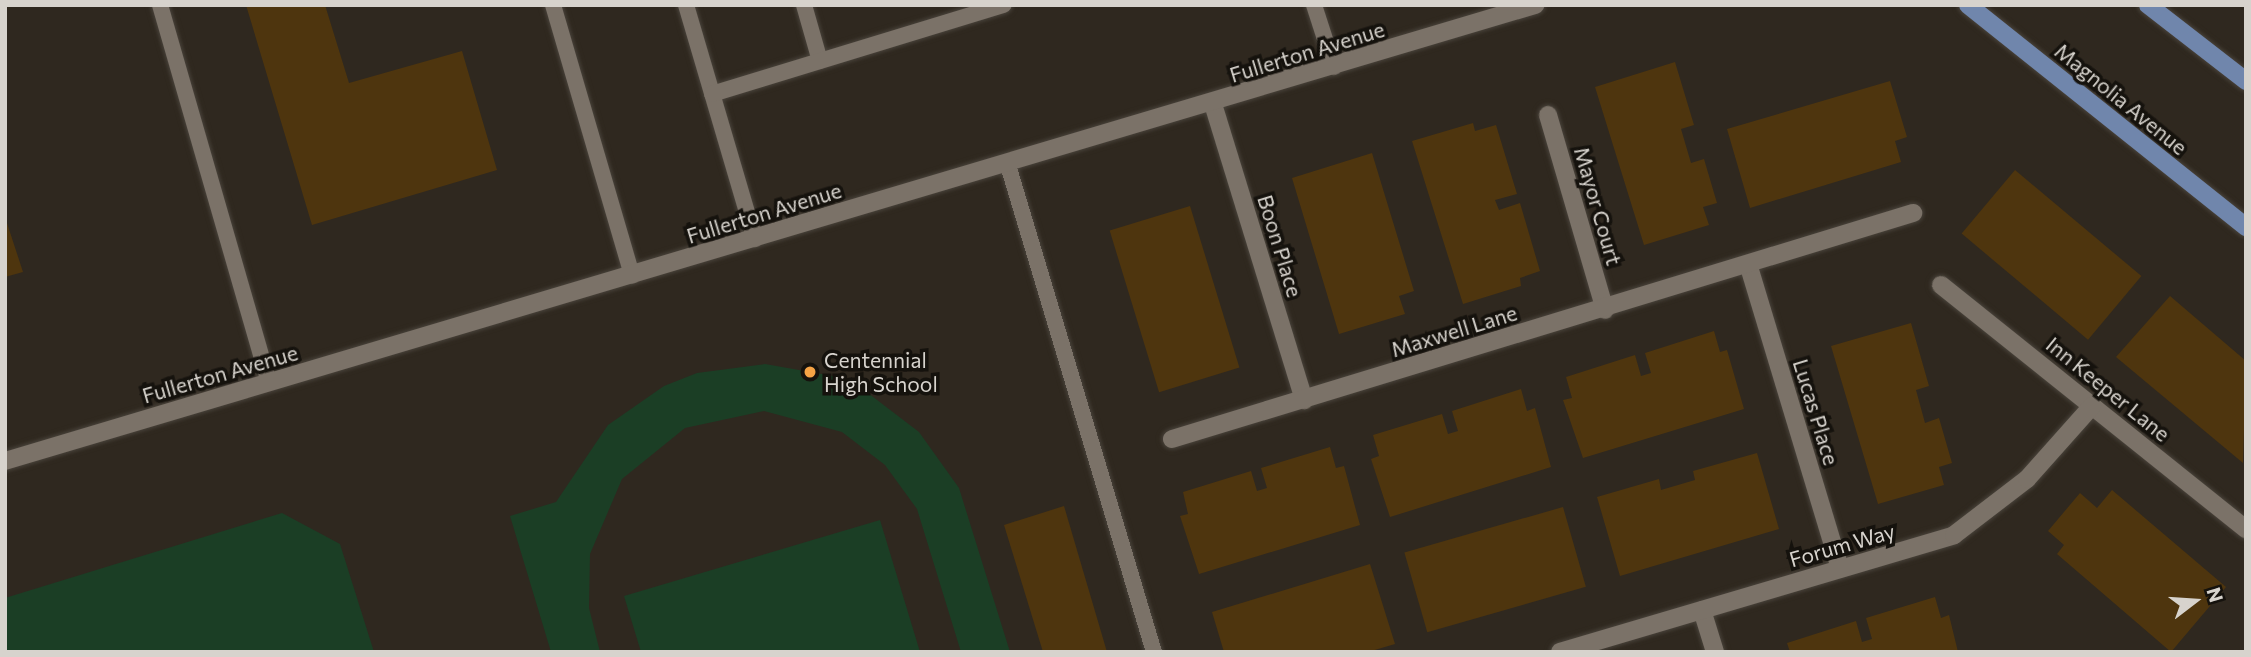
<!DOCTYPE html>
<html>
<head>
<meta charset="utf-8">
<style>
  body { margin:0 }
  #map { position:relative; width:2251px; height:657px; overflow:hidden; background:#2f281f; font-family:Commissioner,sans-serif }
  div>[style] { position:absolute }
  .green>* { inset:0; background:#1b3e25 }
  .building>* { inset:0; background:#4e350e; transform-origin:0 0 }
  .roads { filter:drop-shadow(0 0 2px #49433b) drop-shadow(0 0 2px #49433b) }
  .lane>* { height:16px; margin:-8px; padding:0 8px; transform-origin:8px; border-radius:8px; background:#7b7268 }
  .street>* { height:18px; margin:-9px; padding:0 9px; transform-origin:9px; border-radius:9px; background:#7b7268 }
  .secondary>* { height:18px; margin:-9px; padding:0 9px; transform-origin:9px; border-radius:9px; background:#7b7268 }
  .primary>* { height:18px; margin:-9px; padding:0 9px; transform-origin:9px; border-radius:9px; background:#7086ac }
  .dots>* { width:19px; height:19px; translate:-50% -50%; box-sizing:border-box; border:4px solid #15120d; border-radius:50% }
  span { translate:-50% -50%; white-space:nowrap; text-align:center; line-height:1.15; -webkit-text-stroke:7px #15120d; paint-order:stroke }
  .street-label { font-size:21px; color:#d7d3cd }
  .poi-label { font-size:21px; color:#d7d3cd }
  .left { translate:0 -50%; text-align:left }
  .frame { position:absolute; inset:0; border:7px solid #d7d3cd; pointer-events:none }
  .north { position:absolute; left:2160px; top:566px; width:70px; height:70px; -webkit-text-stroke:5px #15120d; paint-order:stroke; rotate:73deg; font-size:19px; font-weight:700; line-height:28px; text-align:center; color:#d7d3cd }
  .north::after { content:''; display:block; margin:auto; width:24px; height:32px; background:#d7d3cd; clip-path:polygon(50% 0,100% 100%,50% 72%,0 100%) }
</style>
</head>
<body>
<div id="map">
  <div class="green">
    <i style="clip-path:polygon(765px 364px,833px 376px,864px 390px,919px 432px,959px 488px,1010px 652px,961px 652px,917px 509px,885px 465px,842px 432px,764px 411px,685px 428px,622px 479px,590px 554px,589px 608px,600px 652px,551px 652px,510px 516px,556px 502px,608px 425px,664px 386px,697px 373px)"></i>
    <i style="clip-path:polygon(282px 513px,340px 544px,374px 652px,5px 652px,5px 598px)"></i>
    <i style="clip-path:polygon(880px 520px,920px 652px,641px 652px,624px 596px)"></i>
  </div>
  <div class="building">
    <i style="clip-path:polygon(246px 5px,325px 5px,349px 83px,462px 51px,497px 170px,312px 225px)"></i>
    <i style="clip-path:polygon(1675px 62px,1694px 125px,1681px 129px,1691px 163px,1704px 159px,1717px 203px,1703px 207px,1709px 225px,1644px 245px,1595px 87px)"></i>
    <i style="clip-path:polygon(1890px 81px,1907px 137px,1895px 141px,1901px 162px,1750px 208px,1727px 129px)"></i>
    <i style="clip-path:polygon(1473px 123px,1475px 131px,1496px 125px,1517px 194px,1495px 200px,1499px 210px,1520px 203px,1540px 271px,1520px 278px,1521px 286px,1463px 304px,1412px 141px)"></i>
    <i style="clip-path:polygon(1372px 153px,1414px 291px,1399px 296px,1405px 314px,1339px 334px,1292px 178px)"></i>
    <i style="left:2015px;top:170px;width:165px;height:83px;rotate:40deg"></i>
    <i style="left:1190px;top:206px;width:169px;height:84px;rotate:73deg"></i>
    <i style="clip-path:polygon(5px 217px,23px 272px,5px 277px)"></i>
    <i style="clip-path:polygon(2170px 296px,2246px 361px,2243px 463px,2116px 357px)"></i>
    <i style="clip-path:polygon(1911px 323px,1929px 386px,1916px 390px,1925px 423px,1939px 418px,1952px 463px,1939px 467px,1944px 485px,1878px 504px,1831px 346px)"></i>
    <i style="clip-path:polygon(1714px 331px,1720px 352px,1727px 350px,1744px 409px,1583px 458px,1563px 400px,1572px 398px,1566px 377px,1635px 355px,1641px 376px,1651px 373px,1645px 353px)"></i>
    <i style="clip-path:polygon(1521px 389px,1527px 411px,1535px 408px,1551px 467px,1390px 517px,1371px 459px,1379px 456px,1373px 435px,1442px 414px,1448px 434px,1458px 431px,1452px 411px)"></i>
    <i style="clip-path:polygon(1330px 447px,1336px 468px,1344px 466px,1360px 525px,1199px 574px,1180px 516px,1188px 514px,1183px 492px,1251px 471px,1257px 491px,1267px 488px,1261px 468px)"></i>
    <i style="clip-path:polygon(1757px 453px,1779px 529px,1620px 576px,1597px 497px,1659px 479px,1661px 490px,1695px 480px,1693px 471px)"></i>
    <i style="clip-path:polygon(2112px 490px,2226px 587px,2171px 652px,2057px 554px,2064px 545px,2048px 531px,2080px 493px,2097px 508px)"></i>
    <i style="clip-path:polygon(1064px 506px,1107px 652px,1043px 652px,1004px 525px)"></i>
    <i style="left:1563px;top:507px;width:83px;height:165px;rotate:74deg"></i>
    <i style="clip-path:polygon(1370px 564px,1395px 644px,1368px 652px,1224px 652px,1212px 612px)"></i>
    <i style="clip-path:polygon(1935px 597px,1941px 618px,1949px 615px,1958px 652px,1790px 652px,1787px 643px,1856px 621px,1862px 642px,1872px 639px,1866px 618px)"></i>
  </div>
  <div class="roads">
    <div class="lane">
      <i style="left:160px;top:5px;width:393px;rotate:73.9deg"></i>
      <i style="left:553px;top:5px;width:282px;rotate:73.7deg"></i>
      <i style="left:686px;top:5px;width:244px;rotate:73.6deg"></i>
      <i style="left:804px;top:5px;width:58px;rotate:74.1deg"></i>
      <i style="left:1314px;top:5px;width:65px;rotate:72.1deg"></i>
      <i style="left:712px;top:94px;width:305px;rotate:-17deg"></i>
      <i style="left:1008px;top:165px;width:508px;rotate:73.31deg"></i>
    </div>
    <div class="street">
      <i style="left:1213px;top:104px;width:310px;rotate:72.9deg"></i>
      <i style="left:1548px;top:115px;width:203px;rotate:73.7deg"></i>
      <i style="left:1749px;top:267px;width:315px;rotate:73.2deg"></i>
      <i style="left:1941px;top:285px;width:391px;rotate:38.7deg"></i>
      <i style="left:1172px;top:439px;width:775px;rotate:-16.96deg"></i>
      <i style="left:1702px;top:610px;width:44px;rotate:72.8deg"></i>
      <i style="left:1560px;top:652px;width:411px;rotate:-16.5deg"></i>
      <i style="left:1954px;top:535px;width:92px;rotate:-37.5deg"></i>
      <i style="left:2027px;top:479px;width:98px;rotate:-48.3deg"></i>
    </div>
    <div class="secondary">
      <i style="left:5px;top:461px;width:1597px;rotate:-16.6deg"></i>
    </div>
    <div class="primary">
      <i style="left:1968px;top:5px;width:356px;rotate:38.6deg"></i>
      <i style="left:2148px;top:5px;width:124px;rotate:37.8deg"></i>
    </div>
  </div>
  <div class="dots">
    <i style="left:810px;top:372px;background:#f5a345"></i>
  </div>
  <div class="street-label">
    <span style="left:1307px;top:52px;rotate:-17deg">Fullerton Avenue</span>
    <span style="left:2121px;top:99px;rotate:39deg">Magnolia Avenue</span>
    <span style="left:1598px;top:206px;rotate:74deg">Mayor Court</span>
    <span style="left:764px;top:213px;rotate:-17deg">Fullerton Avenue</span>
    <span style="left:1280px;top:246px;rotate:73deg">Boon Place</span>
    <span style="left:1454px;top:331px;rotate:-17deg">Maxwell Lane</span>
    <span style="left:220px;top:374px;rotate:-16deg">Fullerton Avenue</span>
    <span style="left:2108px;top:389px;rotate:39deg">Inn Keeper Lane</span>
    <span style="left:1816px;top:412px;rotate:73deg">Lucas Place</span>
    <span style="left:1842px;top:545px;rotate:-16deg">Forum Way</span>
  </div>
  <div class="poi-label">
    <span class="left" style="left:824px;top:372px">Centennial<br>High School</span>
  </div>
  <div class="frame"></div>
  <div class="north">N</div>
</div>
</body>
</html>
